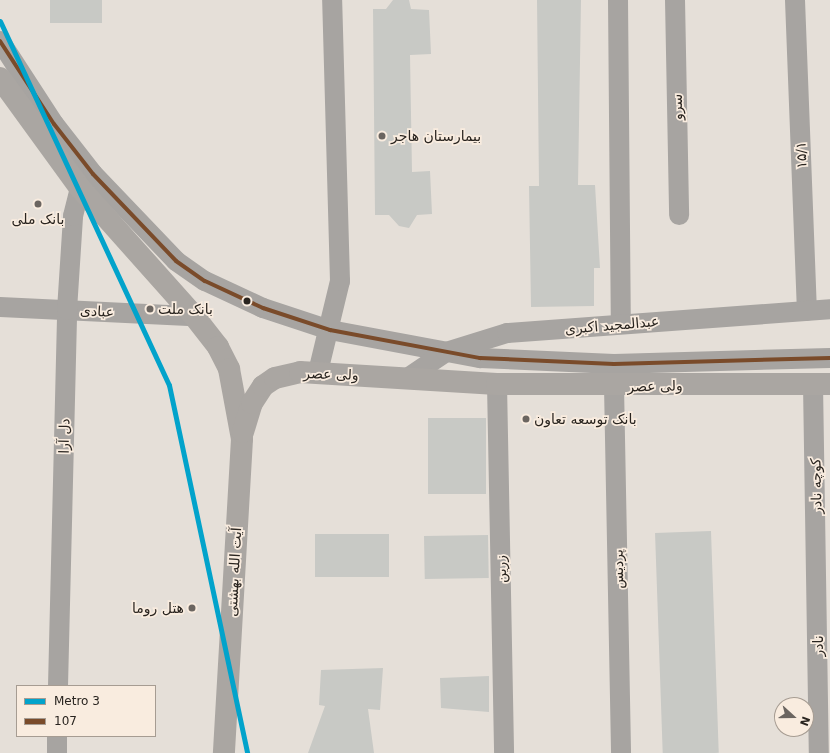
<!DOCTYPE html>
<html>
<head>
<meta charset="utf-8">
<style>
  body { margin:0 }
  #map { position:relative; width:830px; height:753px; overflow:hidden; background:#e5dfd8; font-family:"DejaVu Sans","Noto Naskh Arabic",sans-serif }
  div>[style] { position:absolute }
  .building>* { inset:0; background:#c8c9c5; transform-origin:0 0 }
  .minor>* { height:20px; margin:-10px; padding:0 10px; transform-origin:10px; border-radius:10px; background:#a7a4a1 }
  .major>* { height:22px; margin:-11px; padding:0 11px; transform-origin:11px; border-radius:11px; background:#aaa6a2 }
  .bus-1>* { height:4px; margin:-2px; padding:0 2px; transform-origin:2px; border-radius:2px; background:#7a4b2a }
  .metro-1>* { height:5px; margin:-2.5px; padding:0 2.5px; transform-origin:2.5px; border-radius:2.5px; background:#02a3cb }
  .dots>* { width:11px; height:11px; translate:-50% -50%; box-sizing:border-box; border:2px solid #f9ecdf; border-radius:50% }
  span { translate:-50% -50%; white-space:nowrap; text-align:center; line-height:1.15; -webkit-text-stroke:3.5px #f9ecdf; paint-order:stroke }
  .street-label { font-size:14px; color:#29241f }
  .poi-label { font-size:14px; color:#29241f }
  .left { translate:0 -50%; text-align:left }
  .right { translate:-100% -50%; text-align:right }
  .legend { position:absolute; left:16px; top:685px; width:140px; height:52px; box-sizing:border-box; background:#f9ecdf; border:1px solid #a69c92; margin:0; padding:5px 7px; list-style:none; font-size:12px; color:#29241f }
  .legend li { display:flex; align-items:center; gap:8px; height:20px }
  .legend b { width:20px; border:1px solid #a69c92 }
  .north { position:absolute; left:774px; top:697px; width:40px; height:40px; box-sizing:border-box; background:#f9ecdf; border:1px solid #a69c92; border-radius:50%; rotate:111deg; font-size:11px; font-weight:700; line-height:16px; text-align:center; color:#29241f }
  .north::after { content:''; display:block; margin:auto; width:14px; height:18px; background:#6b6560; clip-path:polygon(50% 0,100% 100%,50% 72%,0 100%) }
</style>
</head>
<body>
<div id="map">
  <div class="building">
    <i style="left:50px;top:0;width:52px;height:23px"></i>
    <i style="clip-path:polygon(393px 0,409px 0,411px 9px,429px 10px,431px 54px,410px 55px,412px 172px,430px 171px,432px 214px,417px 215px,409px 228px,399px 226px,389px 215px,375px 215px,373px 9px,386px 9px)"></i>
    <i style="clip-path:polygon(537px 0,581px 0,578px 185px,595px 185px,600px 268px,594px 268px,594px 306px,531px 307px,529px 186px,539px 186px)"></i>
    <i style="left:428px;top:418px;width:58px;height:76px"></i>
    <i style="left:711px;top:531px;width:222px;height:56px;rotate:88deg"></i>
    <i style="left:315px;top:534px;width:74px;height:43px"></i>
    <i style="left:488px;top:535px;width:43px;height:64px;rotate:89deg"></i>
    <i style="clip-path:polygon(383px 668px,380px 710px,368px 709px,374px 753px,308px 753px,325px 706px,319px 705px,321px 670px)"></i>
    <i style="clip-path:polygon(489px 676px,489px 712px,441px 708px,440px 678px)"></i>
  </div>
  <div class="minor">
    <i style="left:618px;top:0;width:324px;rotate:89.5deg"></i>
    <i style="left:675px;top:0;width:215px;rotate:88.9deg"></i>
    <i style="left:795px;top:0;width:311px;rotate:87.8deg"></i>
    <i style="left:0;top:41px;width:99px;rotate:57deg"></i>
    <i style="left:54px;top:124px;width:63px;rotate:52deg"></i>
    <i style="left:93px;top:174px;width:120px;rotate:46.3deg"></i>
    <i style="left:176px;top:261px;width:35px;rotate:35deg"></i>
    <i style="left:205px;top:281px;width:64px;rotate:25deg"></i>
    <i style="left:263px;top:308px;width:71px;rotate:18.2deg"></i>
    <i style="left:330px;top:330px;width:153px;rotate:10.6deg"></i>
    <i style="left:480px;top:358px;width:134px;rotate:2.6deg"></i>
    <i style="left:614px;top:364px;width:216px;rotate:-1.6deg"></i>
    <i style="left:0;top:307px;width:194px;rotate:2.7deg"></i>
    <i style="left:318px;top:372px;width:94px;rotate:-76.4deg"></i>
    <i style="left:340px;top:281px;width:281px;rotate:-91.6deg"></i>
    <i style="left:406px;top:379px;width:48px;rotate:-34deg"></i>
    <i style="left:446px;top:352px;width:64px;rotate:-17.3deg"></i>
    <i style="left:507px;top:333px;width:324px;rotate:-4.2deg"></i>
    <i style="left:497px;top:384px;width:369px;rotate:88.9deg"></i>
    <i style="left:813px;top:384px;width:369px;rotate:89.1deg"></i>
    <i style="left:614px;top:386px;width:367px;rotate:88.9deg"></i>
    <i style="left:58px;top:686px;width:376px;rotate:-88.6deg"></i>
    <i style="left:67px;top:310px;width:94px;rotate:-86.3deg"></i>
    <i style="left:73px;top:216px;width:29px;rotate:-76deg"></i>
    <i style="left:57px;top:753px;width:17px;rotate:-90deg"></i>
  </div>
  <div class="major">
    <i style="left:0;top:78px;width:136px;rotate:54deg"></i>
    <i style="left:80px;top:188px;width:171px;rotate:48.3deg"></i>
    <i style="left:194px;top:316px;width:39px;rotate:52deg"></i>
    <i style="left:218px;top:347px;width:25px;rotate:63deg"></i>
    <i style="left:229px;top:369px;width:71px;rotate:79.5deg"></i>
    <i style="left:242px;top:439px;width:315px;rotate:93.3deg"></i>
    <i style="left:243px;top:432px;width:30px;rotate:-73deg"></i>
    <i style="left:252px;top:403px;width:20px;rotate:-57deg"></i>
    <i style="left:263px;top:386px;width:14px;rotate:-34deg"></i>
    <i style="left:275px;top:378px;width:26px;rotate:-13deg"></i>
    <i style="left:300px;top:372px;width:197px;rotate:3.5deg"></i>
    <i style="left:497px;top:384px;width:333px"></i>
  </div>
  <div class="bus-1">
    <i style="left:0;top:41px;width:99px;rotate:57deg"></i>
    <i style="left:54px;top:124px;width:63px;rotate:52deg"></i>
    <i style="left:93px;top:174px;width:120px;rotate:46.3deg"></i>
    <i style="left:176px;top:261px;width:35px;rotate:35deg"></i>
    <i style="left:205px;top:281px;width:64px;rotate:25deg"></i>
    <i style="left:263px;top:308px;width:71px;rotate:18.2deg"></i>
    <i style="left:330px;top:330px;width:153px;rotate:10.6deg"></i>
    <i style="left:480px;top:358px;width:134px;rotate:2.6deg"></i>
    <i style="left:614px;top:364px;width:216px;rotate:-1.6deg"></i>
  </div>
  <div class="metro-1">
    <i style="left:0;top:21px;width:401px;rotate:65.1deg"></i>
    <i style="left:169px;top:385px;width:376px;rotate:78deg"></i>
  </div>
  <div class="dots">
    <i style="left:382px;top:136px;background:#6b6560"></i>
    <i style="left:38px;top:204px;background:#6b6560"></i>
    <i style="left:247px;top:301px;background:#29241f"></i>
    <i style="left:150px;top:309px;background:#6b6560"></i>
    <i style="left:526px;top:419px;background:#6b6560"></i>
    <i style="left:192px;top:608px;background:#6b6560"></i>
  </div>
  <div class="street-label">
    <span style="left:677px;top:107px;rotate:-91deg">سرو</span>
    <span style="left:801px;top:155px;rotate:-92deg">۱۵/۱</span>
    <span style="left:97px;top:311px;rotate:3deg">عبادی</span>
    <span style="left:612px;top:325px;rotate:-5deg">عبدالمجید اکبری</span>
    <span style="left:331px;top:374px;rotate:2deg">ولی عصر</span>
    <span style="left:655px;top:386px;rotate:-1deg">ولی عصر</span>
    <span style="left:64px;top:436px;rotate:-89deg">دل آرا</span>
    <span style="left:816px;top:486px;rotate:-91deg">کوچه نادر</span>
    <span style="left:501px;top:569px;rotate:-91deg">زرین</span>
    <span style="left:618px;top:569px;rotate:-91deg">پردیس</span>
    <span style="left:234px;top:572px;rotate:-87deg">آیت الله بهشتی</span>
    <span style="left:818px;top:646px;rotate:-90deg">نادر</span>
  </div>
  <div class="poi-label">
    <span class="left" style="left:391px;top:136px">بیمارستان هاجر</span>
    <span style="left:38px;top:219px">بانک ملی</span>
    <span class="left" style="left:158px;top:309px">بانک ملت</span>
    <span class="left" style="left:534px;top:419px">بانک توسعه تعاون</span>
    <span class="right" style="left:184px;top:608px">هتل روما</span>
  </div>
  <ul class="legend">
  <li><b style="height:5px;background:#02a3cb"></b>Metro 3</li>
  <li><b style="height:5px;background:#7a4b2a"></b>107</li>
  </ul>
  <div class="north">N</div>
</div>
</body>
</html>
